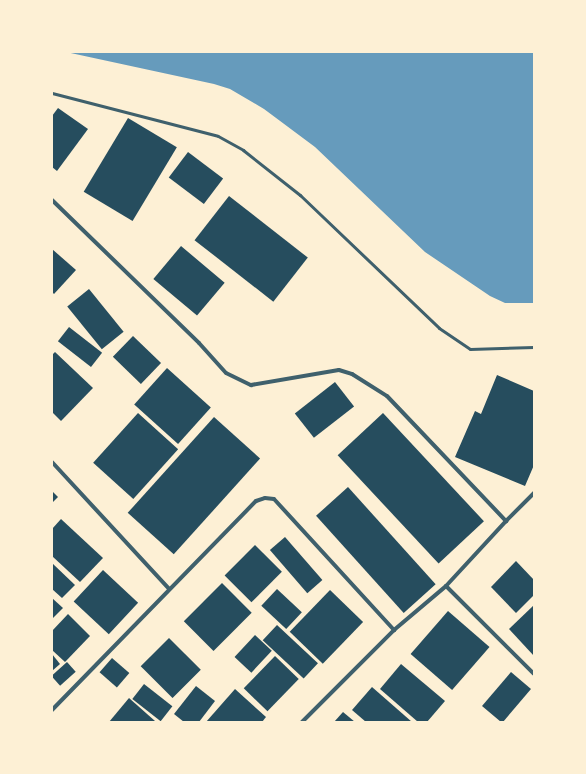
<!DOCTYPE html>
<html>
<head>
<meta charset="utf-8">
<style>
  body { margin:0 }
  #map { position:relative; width:586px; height:774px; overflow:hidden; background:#fdf0d5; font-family:"Roboto Condensed",sans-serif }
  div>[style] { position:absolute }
  .water>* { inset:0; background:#669bbc }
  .building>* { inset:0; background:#264d5e; transform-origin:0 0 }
  .service>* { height:3px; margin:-1.5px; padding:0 1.5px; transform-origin:1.5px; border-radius:1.5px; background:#3f606c }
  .minor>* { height:4px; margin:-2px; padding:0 2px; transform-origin:2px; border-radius:2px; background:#3f606c }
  span { translate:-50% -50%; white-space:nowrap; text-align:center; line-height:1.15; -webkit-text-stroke:3.5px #fdf0d5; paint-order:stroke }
  .frame { position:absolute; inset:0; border:53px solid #fdf0d5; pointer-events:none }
</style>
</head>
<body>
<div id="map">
  <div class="water">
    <i style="clip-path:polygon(66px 52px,534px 52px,534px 303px,505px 303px,490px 296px,425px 252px,315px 147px,264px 109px,230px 89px,214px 84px)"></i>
  </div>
  <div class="building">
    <i style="clip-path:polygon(58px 108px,88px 129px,57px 171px,52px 167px,52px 116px)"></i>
    <i style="left:128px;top:118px;width:57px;height:86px;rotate:31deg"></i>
    <i style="left:188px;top:152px;width:44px;height:32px;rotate:37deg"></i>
    <i style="left:229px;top:196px;width:100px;height:56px;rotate:38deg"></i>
    <i style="left:181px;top:246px;width:57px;height:43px;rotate:40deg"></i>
    <i style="clip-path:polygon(52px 249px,76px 270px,54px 294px,52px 292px)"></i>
    <i style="left:89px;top:289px;width:55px;height:28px;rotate:51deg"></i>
    <i style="left:69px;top:327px;width:42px;height:18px;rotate:38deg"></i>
    <i style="left:133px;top:336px;width:39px;height:29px;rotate:44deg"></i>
    <i style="clip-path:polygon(55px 352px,93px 388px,61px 421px,52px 412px,52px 355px)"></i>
    <i style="left:167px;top:368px;width:59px;height:49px;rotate:42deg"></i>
    <i style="clip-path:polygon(497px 375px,534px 391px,534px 465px,525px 486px,455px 457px,475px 411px,481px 414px)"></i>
    <i style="left:335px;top:382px;width:31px;height:51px;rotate:52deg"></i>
    <i style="left:138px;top:413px;width:54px;height:67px;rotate:42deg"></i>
    <i style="left:383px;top:413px;width:148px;height:62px;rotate:47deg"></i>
    <i style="left:214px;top:417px;width:62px;height:129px;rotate:42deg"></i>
    <i style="left:348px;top:487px;width:131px;height:43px;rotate:48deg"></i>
    <i style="clip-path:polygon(52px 491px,58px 497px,52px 503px)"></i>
    <i style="clip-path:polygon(61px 519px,103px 558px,80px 582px,52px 556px,52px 529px)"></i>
    <i style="left:285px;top:537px;width:57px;height:20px;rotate:49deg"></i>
    <i style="left:255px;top:545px;width:38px;height:43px;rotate:45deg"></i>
    <i style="clip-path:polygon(516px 561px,534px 580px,534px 595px,516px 613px,491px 587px)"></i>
    <i style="clip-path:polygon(52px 563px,75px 585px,62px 598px,52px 589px)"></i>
    <i style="left:103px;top:570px;width:48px;height:43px;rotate:43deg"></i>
    <i style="left:222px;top:583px;width:42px;height:54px;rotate:45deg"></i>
    <i style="left:277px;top:589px;width:34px;height:23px;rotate:43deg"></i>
    <i style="left:330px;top:590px;width:46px;height:58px;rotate:44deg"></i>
    <i style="clip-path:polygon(52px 598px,63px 608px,52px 619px)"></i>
    <i style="clip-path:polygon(534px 605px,534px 656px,509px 629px)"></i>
    <i style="left:448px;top:611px;width:55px;height:57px;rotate:41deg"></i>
    <i style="clip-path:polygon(68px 614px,90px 636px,65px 662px,52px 650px,52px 631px)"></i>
    <i style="left:277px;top:625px;width:56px;height:21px;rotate:43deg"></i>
    <i style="left:255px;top:635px;width:23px;height:30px;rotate:43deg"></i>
    <i style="left:169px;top:638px;width:45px;height:40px;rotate:45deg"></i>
    <i style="clip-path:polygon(52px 654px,60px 664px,52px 671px)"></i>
    <i style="left:275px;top:656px;width:33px;height:45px;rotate:44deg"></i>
    <i style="left:112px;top:658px;width:23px;height:19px;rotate:41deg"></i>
    <i style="left:67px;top:662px;width:13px;height:21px;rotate:48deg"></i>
    <i style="clip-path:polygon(401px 664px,445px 701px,427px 722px,418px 722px,380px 689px)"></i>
    <i style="clip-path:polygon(511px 672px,531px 689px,503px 722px,501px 722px,482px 706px)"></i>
    <i style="left:144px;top:684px;width:36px;height:19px;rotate:38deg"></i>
    <i style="clip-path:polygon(196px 686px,215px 701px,199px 722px,184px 722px,174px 714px)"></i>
    <i style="clip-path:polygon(372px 687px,412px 722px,366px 722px,352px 710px)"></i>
    <i style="clip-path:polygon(235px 689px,266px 717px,262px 722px,206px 722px)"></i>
    <i style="clip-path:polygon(129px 698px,155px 721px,155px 722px,109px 722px)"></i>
    <i style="clip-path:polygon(343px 712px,355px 722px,334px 722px)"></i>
  </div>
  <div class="service">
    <i style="left:52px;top:93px;width:171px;rotate:14.5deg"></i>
    <i style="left:218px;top:136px;width:29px;rotate:29deg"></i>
    <i style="left:243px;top:150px;width:73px;rotate:38.3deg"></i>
    <i style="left:300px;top:195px;width:192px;rotate:43.7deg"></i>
    <i style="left:439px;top:328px;width:37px;rotate:34deg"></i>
    <i style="left:470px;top:349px;width:64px;rotate:-1.8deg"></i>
  </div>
  <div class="minor">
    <i style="left:52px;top:200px;width:205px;rotate:44.2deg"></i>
    <i style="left:199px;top:343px;width:40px;rotate:48deg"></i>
    <i style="left:226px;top:373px;width:28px;rotate:26deg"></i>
    <i style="left:251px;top:385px;width:89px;rotate:-9.7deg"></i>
    <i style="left:339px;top:370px;width:14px;rotate:17deg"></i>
    <i style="left:352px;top:374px;width:41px;rotate:32.2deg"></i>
    <i style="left:387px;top:396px;width:173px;rotate:46.4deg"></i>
    <i style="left:52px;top:462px;width:173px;rotate:47.3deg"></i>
    <i style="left:446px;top:586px;width:124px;rotate:45deg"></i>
    <i style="left:52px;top:710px;width:292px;rotate:-45.7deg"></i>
    <i style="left:256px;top:501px;width:9px;rotate:-18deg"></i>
    <i style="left:265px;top:498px;width:9px;rotate:6deg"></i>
    <i style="left:274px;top:499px;width:178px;rotate:47.5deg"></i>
    <i style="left:302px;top:722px;width:130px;rotate:-45deg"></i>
    <i style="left:394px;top:630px;width:68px;rotate:-40.2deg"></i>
    <i style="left:446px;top:586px;width:88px;rotate:-47.3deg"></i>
    <i style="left:506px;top:521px;width:40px;rotate:-45deg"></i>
  </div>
  <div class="frame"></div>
</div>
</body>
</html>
